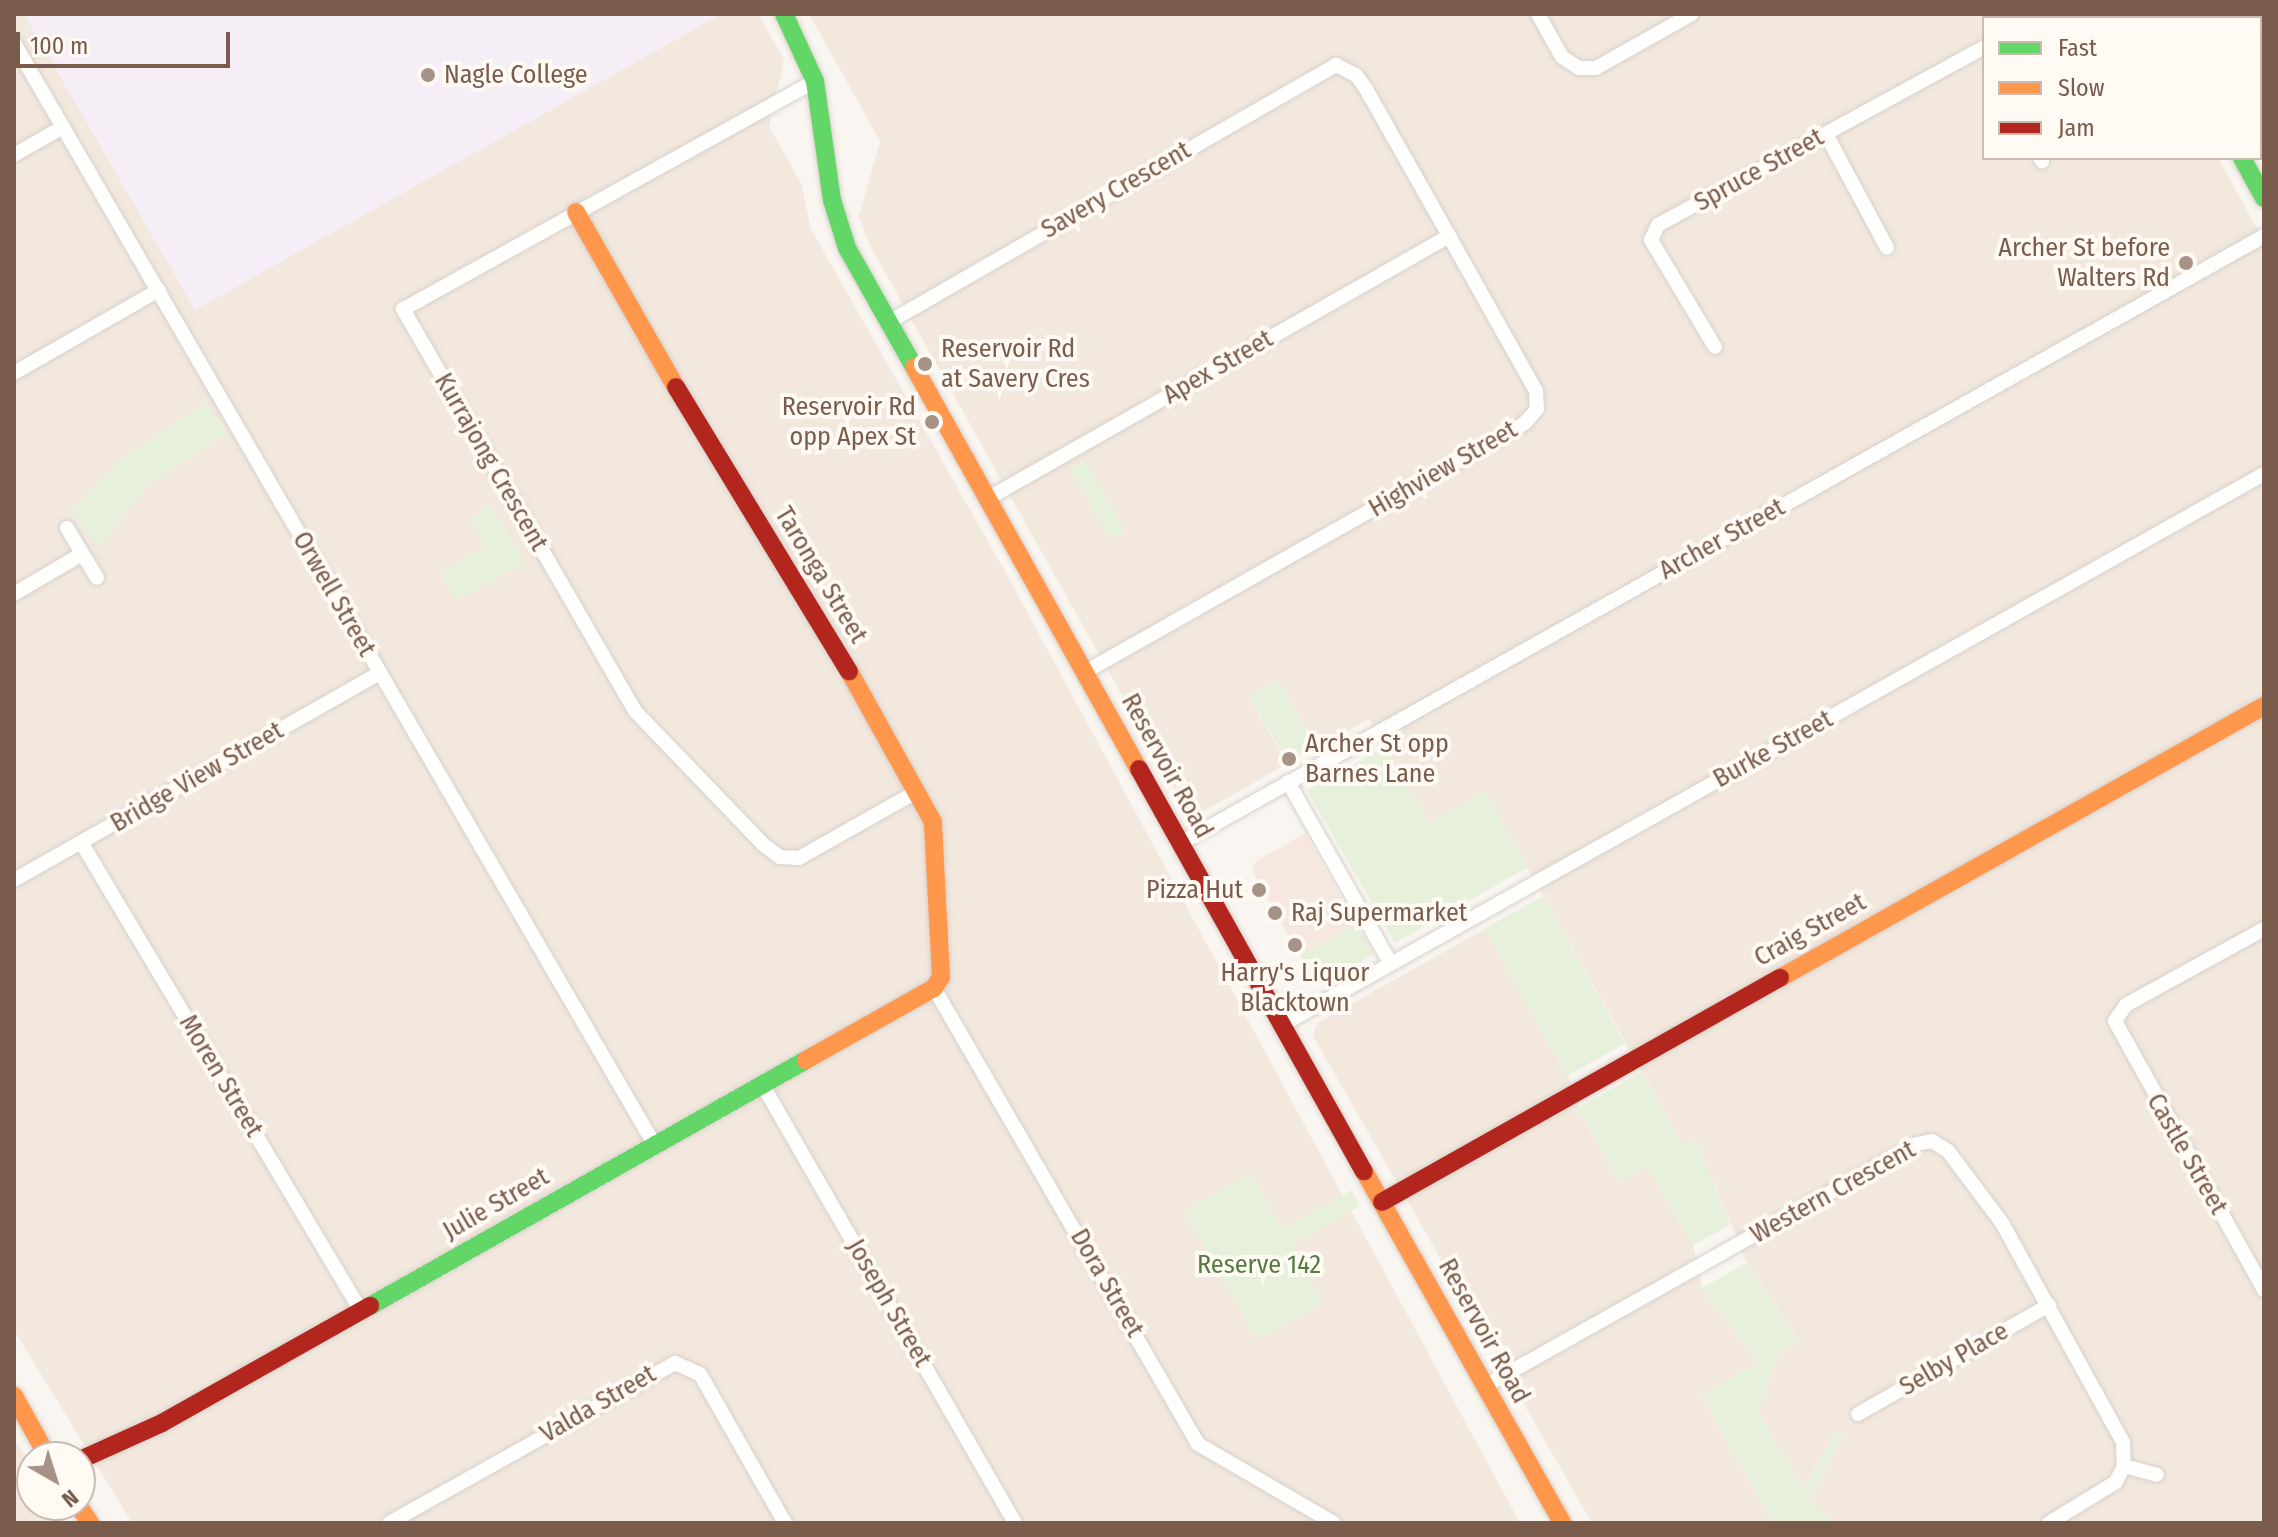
<!DOCTYPE html>
<html>
<head>
<meta charset="utf-8">
<style>
  body { margin:0 }
  #map { position:relative; width:2278px; height:1537px; overflow:hidden; background:#f9f5f0; font-family:"Fira Sans Condensed",sans-serif }
  div>[style] { position:absolute }
  .residential>* { inset:0; background:#f2e8de }
  .commercial>* { inset:0; background:#f6e8e1 }
  .education>* { inset:0; background:#f6eef6 }
  .green>* { inset:0; background:#e7f0db; transform-origin:0 0 }
  .roads { filter:drop-shadow(0 0 2px #d7d1cb) drop-shadow(0 0 2px #d7d1cb) }
  .street>* { height:14px; margin:-7px; padding:0 7px; transform-origin:7px; border-radius:7px; background:#fefefd }
  .fast>* { height:18px; margin:-9px; padding:0 9px; transform-origin:9px; border-radius:9px; background:#63d668 }
  .slow>* { height:18px; margin:-9px; padding:0 9px; transform-origin:9px; border-radius:9px; background:#ff974d }
  .jam>* { height:18px; margin:-9px; padding:0 9px; transform-origin:9px; border-radius:9px; background:#b3261e }
  .dots>* { width:22px; height:22px; translate:-50% -50%; box-sizing:border-box; border:4px solid #fffaf3; border-radius:50% }
  span { translate:-50% -50%; white-space:nowrap; text-align:center; line-height:1.15; -webkit-text-stroke:8px #fffaf3; paint-order:stroke }
  .poi-label { font-size:26px; color:#7a5c4d }
  .left { translate:0 -50%; text-align:left }
  .right { translate:-100% -50%; text-align:right }
  .street-label { font-size:26px; color:#7a5c4d }
  .park-label { font-size:26px; color:#537a41 }
  .frame { position:absolute; inset:0; border:16px solid #7a5c4d; pointer-events:none }
  .legend { position:absolute; left:1982px; top:16px; width:280px; height:144px; box-sizing:border-box; background:#fffaf3; border:2px solid #cabbb1; margin:0; padding:10px 14px; list-style:none; font-size:24px; color:#7a5c4d }
  .legend li { display:flex; align-items:center; gap:16px; height:40px }
  .legend b { width:40px; border:2px solid #cabbb1 }
  .north { position:absolute; left:16px; top:1441px; width:80px; height:80px; box-sizing:border-box; background:#fffaf3; border:2px solid #cabbb1; border-radius:50%; rotate:141deg; font-size:22px; font-weight:700; line-height:32px; text-align:center; color:#7a5c4d }
  .north::after { content:''; display:block; margin:auto; width:28px; height:36px; background:#a69286; clip-path:polygon(50% 0,100% 100%,50% 72%,0 100%) }
  .scale { position:absolute; left:16px; top:32px; width:214px; height:36px; box-sizing:border-box; border:4px solid #7a5c4d; border-top:0; padding-left:10px; font-size:24px; line-height:28px; white-space:nowrap; color:#7a5c4d; -webkit-text-stroke:6px #fffaf3; paint-order:stroke }
</style>
</head>
<body>
<div id="map">
  <div class="residential">
    <i style="clip-path:polygon(14px 14px,24px 14px,196px 309px,721px 14px,758px 14px,784px 60px,769px 127px,801px 183px,811px 229px,1012px 584px,1520px 1523px,132px 1523px,14px 1330px)"></i>
    <i style="clip-path:polygon(809px 14px,2031px 14px,2033px 18px,1984px 18px,1984px 158px,2218px 158px,2264px 241px,2264px 1523px,1834px 1523px,1808px 1500px,1843px 1437px,1836px 1431px,1803px 1490px,1758px 1411px,1780px 1351px,1798px 1340px,1747px 1263px,1696px 1139px,1683px 1145px,1485px 792px,1429px 824px,1369px 719px,1317px 748px,1278px 680px,1249px 697px,1287px 764px,1197px 815px,1188px 813px,869px 244px,859px 217px,880px 141px)"></i>
    <i style="clip-path:polygon(1485px 929px,1568px 1076px,1578px 1108px,1619px 1181px,1647px 1165px,1693px 1245px,1702px 1288px,1758px 1363px,1702px 1396px,1773px 1523px,1592px 1523px,1313px 1036px,1317px 1023px)"></i>
    <i style="clip-path:polygon(14px 1439px,32px 1468px,32px 1505px,55px 1505px,67px 1523px,14px 1523px)"></i>
  </div>
  <div class="commercial">
    <i style="clip-path:polygon(1305px 833px,1356px 924px,1307px 952px,1296px 950px,1252px 870px,1255px 862px)"></i>
  </div>
  <div class="education">
    <i style="clip-path:polygon(24px 14px,721px 14px,195px 310px)"></i>
  </div>
  <div class="green">
    <i style="clip-path:polygon(206px 402px,227px 434px,150px 483px,98px 547px,71px 511px,122px 459px)"></i>
    <i style="left:1085px;top:460px;width:82px;height:18px;rotate:60deg"></i>
    <i style="clip-path:polygon(490px 505px,525px 562px,457px 601px,440px 572px,485px 547px,471px 518px)"></i>
    <i style="left:1278px;top:680px;width:78px;height:33px;rotate:60deg"></i>
    <i style="clip-path:polygon(1385px 747px,1429px 824px,1485px 791px,1528px 867px,1395px 943px,1307px 790px)"></i>
    <i style="left:1543px;top:896px;width:169px;height:67px;rotate:61deg"></i>
    <i style="clip-path:polygon(1356px 924px,1374px 954px,1318px 986px,1296px 950px,1307px 952px)"></i>
    <i style="clip-path:polygon(1642px 1072px,1683px 1145px,1696px 1138px,1730px 1225px,1693px 1245px,1647px 1166px,1619px 1181px,1578px 1108px)"></i>
    <i style="clip-path:polygon(1251px 1173px,1282px 1229px,1352px 1190px,1360px 1206px,1292px 1245px,1323px 1303px,1257px 1340px,1184px 1212px)"></i>
    <i style="clip-path:polygon(1747px 1263px,1798px 1340px,1780px 1351px,1758px 1411px,1803px 1489px,1837px 1431px,1843px 1437px,1808px 1499px,1834px 1523px,1773px 1523px,1702px 1395px,1758px 1363px,1702px 1288px)"></i>
  </div>
  <div class="roads">
    <div class="street">
      <i style="left:1538px;top:14px;width:49px;rotate:60.8deg"></i>
      <i style="left:1562px;top:57px;width:20px;rotate:33deg"></i>
      <i style="left:1579px;top:68px;width:17px"></i>
      <i style="left:1596px;top:68px;width:110px;rotate:-29.4deg"></i>
      <i style="left:2037px;top:18px;width:9px;rotate:-27deg"></i>
      <i style="left:14px;top:43px;width:1273px;rotate:59.83deg"></i>
      <i style="left:815px;top:81px;width:471px;rotate:151deg"></i>
      <i style="left:403px;top:309px;width:464px;rotate:60deg"></i>
      <i style="left:635px;top:711px;width:186px;rotate:46.1deg"></i>
      <i style="left:764px;top:845px;width:20px;rotate:37deg"></i>
      <i style="left:780px;top:857px;width:19px;rotate:3deg"></i>
      <i style="left:799px;top:858px;width:134px;rotate:-29.4deg"></i>
      <i style="left:1826px;top:134px;width:129px;rotate:61.8deg"></i>
      <i style="left:14px;top:155px;width:56px;rotate:-29.7deg"></i>
      <i style="left:2040px;top:158px;width:4px;rotate:56deg"></i>
      <i style="left:889px;top:322px;width:516px;rotate:-29.9deg"></i>
      <i style="left:1336px;top:65px;width:22px;rotate:27deg"></i>
      <i style="left:1356px;top:75px;width:17px;rotate:54deg"></i>
      <i style="left:1366px;top:89px;width:169px;rotate:60.5deg"></i>
      <i style="left:1449px;top:236px;width:178px;rotate:60.7deg"></i>
      <i style="left:1536px;top:391px;width:18px;rotate:87deg"></i>
      <i style="left:1537px;top:409px;width:18px;rotate:131deg"></i>
      <i style="left:1525px;top:423px;width:506px;rotate:150.49deg"></i>
      <i style="left:1715px;top:347px;width:125px;rotate:-120.9deg"></i>
      <i style="left:1651px;top:240px;width:17px;rotate:-65deg"></i>
      <i style="left:1658px;top:225px;width:371px;rotate:-28.6deg"></i>
      <i style="left:14px;top:373px;width:167px;rotate:-29.8deg"></i>
      <i style="left:987px;top:499px;width:532px;rotate:-29.65deg"></i>
      <i style="left:67px;top:528px;width:58px;rotate:59deg"></i>
      <i style="left:14px;top:594px;width:79px;rotate:-30.5deg"></i>
      <i style="left:1288px;top:782px;width:209px;rotate:60.5deg"></i>
      <i style="left:81px;top:842px;width:546px;rotate:59.16deg"></i>
      <i style="left:1181px;top:843px;width:1242px;rotate:-29.27deg"></i>
      <i style="left:14px;top:880px;width:420px;rotate:-29.5deg"></i>
      <i style="left:2264px;top:929px;width:158px;rotate:151.2deg"></i>
      <i style="left:2126px;top:1005px;width:19px;rotate:125deg"></i>
      <i style="left:2115px;top:1021px;width:308px;rotate:61deg"></i>
      <i style="left:934px;top:988px;width:527px;rotate:59.93deg"></i>
      <i style="left:1198px;top:1444px;width:157px;rotate:30.2deg"></i>
      <i style="left:1282px;top:1025px;width:1126px;rotate:-29.3deg"></i>
      <i style="left:762px;top:1084px;width:507px;rotate:60.04deg"></i>
      <i style="left:1485px;top:1386px;width:495px;rotate:-29.3deg"></i>
      <i style="left:1917px;top:1144px;width:15px;rotate:-11deg"></i>
      <i style="left:1932px;top:1141px;width:19px;rotate:32deg"></i>
      <i style="left:1948px;top:1151px;width:90px;rotate:53.1deg"></i>
      <i style="left:2002px;top:1223px;width:250px;rotate:61.1deg"></i>
      <i style="left:2123px;top:1442px;width:24px;rotate:88deg"></i>
      <i style="left:2124px;top:1466px;width:18px;rotate:117deg"></i>
      <i style="left:2116px;top:1482px;width:79px;rotate:148.5deg"></i>
      <i style="left:1858px;top:1414px;width:220px;rotate:-29.7deg"></i>
      <i style="left:2124px;top:1466px;width:34px;rotate:15deg"></i>
      <i style="left:389px;top:1523px;width:328px;rotate:-29.2deg"></i>
      <i style="left:675px;top:1363px;width:27px;rotate:24deg"></i>
      <i style="left:700px;top:1374px;width:172px;rotate:60.3deg"></i>
    </div>
    <div class="fast">
      <i style="left:784px;top:14px;width:74px;rotate:65.2deg"></i>
      <i style="left:815px;top:81px;width:120px;rotate:81.9deg"></i>
      <i style="left:832px;top:200px;width:50px;rotate:72.6deg"></i>
      <i style="left:847px;top:248px;width:137px;rotate:60.6deg"></i>
      <i style="left:2242px;top:158px;width:46px;rotate:61.2deg"></i>
      <i style="left:370px;top:1306px;width:501px;rotate:-29.43deg"></i>
    </div>
    <div class="slow">
      <i style="left:576px;top:212px;width:202px;rotate:60.3deg"></i>
      <i style="left:914px;top:367px;width:461px;rotate:60.8deg"></i>
      <i style="left:1780px;top:978px;width:555px;rotate:-29.34deg"></i>
      <i style="left:806px;top:1060px;width:147px;rotate:-29.4deg"></i>
      <i style="left:934px;top:988px;width:13px;rotate:-58deg"></i>
      <i style="left:941px;top:977px;width:155px;rotate:-93deg"></i>
      <i style="left:933px;top:822px;width:173px;rotate:-119.1deg"></i>
      <i style="left:1364px;top:1171px;width:404px;rotate:60.6deg"></i>
      <i style="left:14px;top:1396px;width:70px;rotate:60.9deg"></i>
      <i style="left:78px;top:1505px;width:22px;rotate:56deg"></i>
    </div>
    <div class="jam">
      <i style="left:2165px;top:14px;width:4px;rotate:63deg"></i>
      <i style="left:676px;top:387px;width:333px;rotate:58.7deg"></i>
      <i style="left:1139px;top:769px;width:461px;rotate:60.8deg"></i>
      <i style="left:1382px;top:1202px;width:457px;rotate:-29.4deg"></i>
      <i style="left:80px;top:1460px;width:90px;rotate:-24.3deg"></i>
      <i style="left:162px;top:1423px;width:239px;rotate:-29.4deg"></i>
    </div>
  </div>
  <div class="dots">
    <i style="left:428px;top:75px;background:#a69286"></i>
    <i style="left:2186px;top:263px;background:#a69286"></i>
    <i style="left:925px;top:364px;background:#a69286"></i>
    <i style="left:932px;top:422px;background:#a69286"></i>
    <i style="left:1289px;top:759px;background:#a69286"></i>
    <i style="left:1259px;top:890px;background:#a69286"></i>
    <i style="left:1275px;top:913px;background:#a69286"></i>
    <i style="left:1295px;top:945px;background:#a69286"></i>
  </div>
  <div class="poi-label">
    <span class="left" style="left:444px;top:75px">Nagle College</span>
    <span class="right" style="left:2170px;top:263px">Archer St before<br>Walters Rd</span>
    <span class="left" style="left:941px;top:364px">Reservoir Rd<br>at Savery Cres</span>
    <span class="right" style="left:916px;top:422px">Reservoir Rd<br>opp Apex St</span>
    <span class="left" style="left:1305px;top:759px">Archer St opp<br>Barnes Lane</span>
    <span class="right" style="left:1243px;top:890px">Pizza Hut</span>
    <span class="left" style="left:1291px;top:913px">Raj Supermarket</span>
    <span style="left:1295px;top:988px">Harry's Liquor<br>Blacktown</span>
  </div>
  <div class="street-label">
    <span style="left:1759px;top:170px;rotate:-29deg">Spruce Street</span>
    <span style="left:1116px;top:190px;rotate:-30deg">Savery Crescent</span>
    <span style="left:1218px;top:367px;rotate:-30deg">Apex Street</span>
    <span style="left:491px;top:462px;rotate:60deg">Kurrajong Crescent</span>
    <span style="left:1443px;top:469px;rotate:-30deg">Highview Street</span>
    <span style="left:1722px;top:539px;rotate:-29deg">Archer Street</span>
    <span style="left:821px;top:575px;rotate:59deg">Taronga Street</span>
    <span style="left:334px;top:594px;rotate:60deg">Orwell Street</span>
    <span style="left:1773px;top:749px;rotate:-29deg">Burke Street</span>
    <span style="left:1167px;top:766px;rotate:61deg">Reservoir Road</span>
    <span style="left:197px;top:777px;rotate:-30deg">Bridge View Street</span>
    <span style="left:1810px;top:930px;rotate:-29deg">Craig Street</span>
    <span style="left:221px;top:1076px;rotate:59deg">Moren Street</span>
    <span style="left:2187px;top:1154px;rotate:60deg">Castle Street</span>
    <span style="left:1833px;top:1192px;rotate:-29deg">Western Crescent</span>
    <span style="left:496px;top:1204px;rotate:-30deg">Julie Street</span>
    <span style="left:1107px;top:1283px;rotate:60deg">Dora Street</span>
    <span style="left:889px;top:1303px;rotate:60deg">Joseph Street</span>
    <span style="left:1484px;top:1331px;rotate:61deg">Reservoir Road</span>
    <span style="left:1954px;top:1359px;rotate:-30deg">Selby Place</span>
    <span style="left:598px;top:1404px;rotate:-30deg">Valda Street</span>
  </div>
  <div class="park-label">
    <span style="left:1259px;top:1265px">Reserve 142</span>
  </div>
  <div class="frame"></div>
  <ul class="legend">
  <li><b style="height:10px;background:#63d668"></b>Fast</li>
  <li><b style="height:10px;background:#ff974d"></b>Slow</li>
  <li><b style="height:10px;background:#b3261e"></b>Jam</li>
  </ul>
  <div class="north">N</div>
  <div class="scale">100 m</div>
</div>
</body>
</html>
